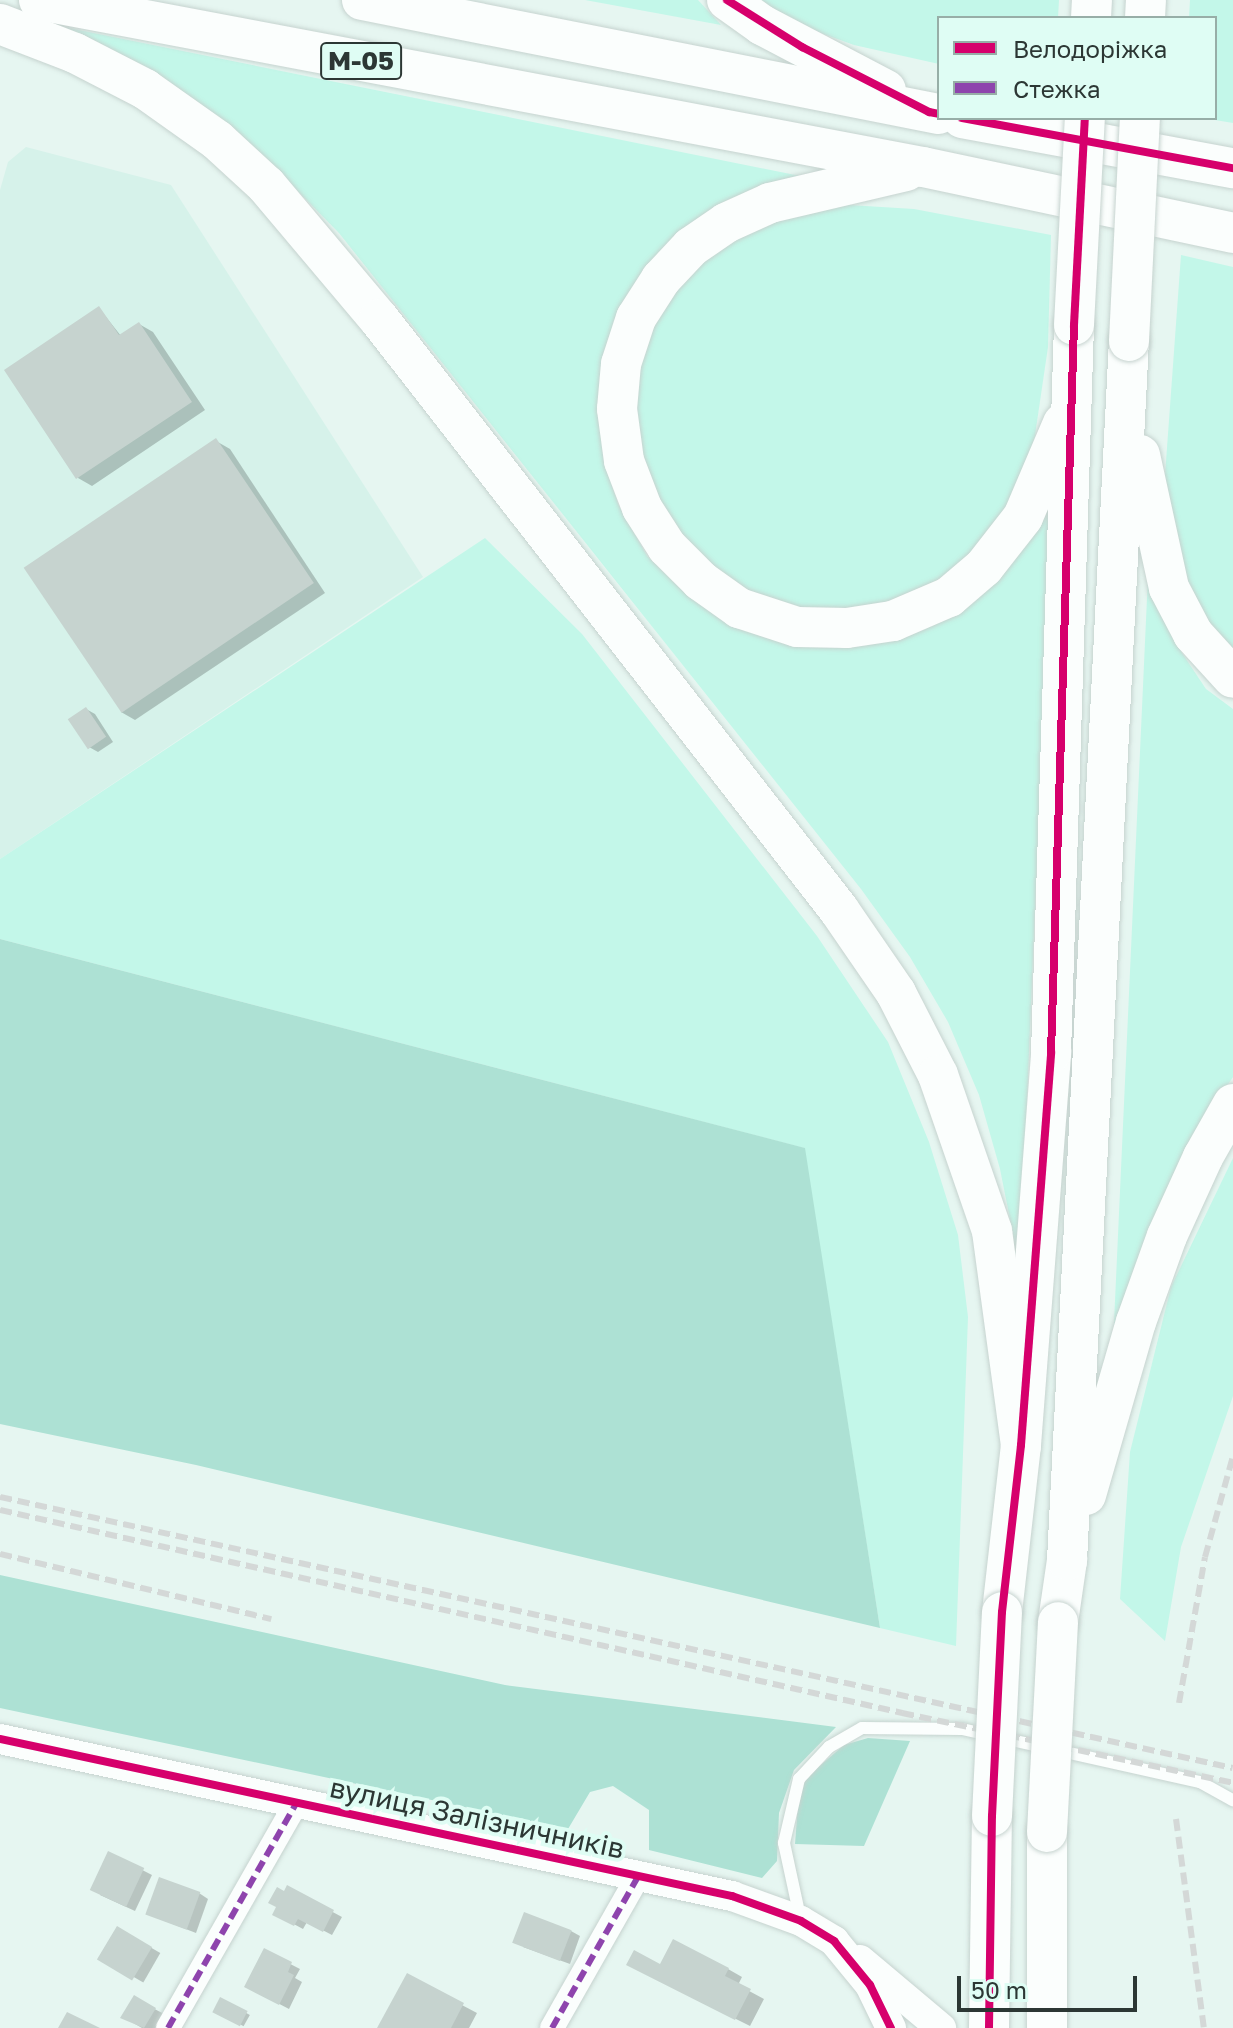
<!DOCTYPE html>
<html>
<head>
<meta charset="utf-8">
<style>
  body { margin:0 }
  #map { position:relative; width:1233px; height:2028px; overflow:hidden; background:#e6f6f1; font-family:"Golos Text",sans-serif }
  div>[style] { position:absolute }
  .built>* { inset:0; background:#d6f2ea }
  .green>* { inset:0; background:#c3f7e9 }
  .forest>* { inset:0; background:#ade1d4 }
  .shadow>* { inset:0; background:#0003; transform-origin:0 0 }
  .building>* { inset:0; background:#c6d3cf; transform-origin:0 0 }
  .roads { filter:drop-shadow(0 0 2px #c6d3cf) drop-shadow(0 0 2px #c6d3cf) }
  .service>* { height:12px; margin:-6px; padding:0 6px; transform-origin:6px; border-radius:6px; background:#fbfefd }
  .minor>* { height:24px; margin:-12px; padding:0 12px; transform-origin:12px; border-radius:12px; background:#fbfefd }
  .tertiary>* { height:30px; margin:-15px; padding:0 15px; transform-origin:15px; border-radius:15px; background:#fbfefd }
  .trunk>* { height:40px; margin:-20px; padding:0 20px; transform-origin:20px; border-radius:20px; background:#fbfefd }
  .rail>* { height:6px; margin-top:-3px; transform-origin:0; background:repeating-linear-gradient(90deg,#d4d8d7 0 12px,transparent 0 18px) }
  .bridges { filter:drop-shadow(0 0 2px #c6d3cf) drop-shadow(0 0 2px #c6d3cf) }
  .trunk-bridge>* { height:40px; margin:-20px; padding:0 20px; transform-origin:20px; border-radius:20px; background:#fbfefd }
  .quiet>* { height:6px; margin-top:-3px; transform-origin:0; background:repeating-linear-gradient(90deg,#8e44ad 0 12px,transparent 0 18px) }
  .cycleway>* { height:8px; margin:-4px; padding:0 4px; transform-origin:4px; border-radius:4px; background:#d6006c }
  span { translate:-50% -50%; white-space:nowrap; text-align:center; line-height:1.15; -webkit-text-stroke:8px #dffdf4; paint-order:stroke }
  .shield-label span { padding:2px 6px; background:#dffdf4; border:2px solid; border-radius:6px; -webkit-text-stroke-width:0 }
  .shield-label { font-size:26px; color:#2c3734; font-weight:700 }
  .street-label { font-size:28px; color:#2c3734 }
  .legend { position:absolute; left:937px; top:16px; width:280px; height:104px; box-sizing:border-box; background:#dffdf4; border:2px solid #97aea7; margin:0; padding:10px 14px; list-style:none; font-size:24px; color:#2c3734 }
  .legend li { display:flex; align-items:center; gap:16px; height:40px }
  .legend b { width:40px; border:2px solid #97aea7 }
  .scale { position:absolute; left:957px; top:1976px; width:180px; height:36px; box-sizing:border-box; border:4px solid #2c3734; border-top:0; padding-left:10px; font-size:24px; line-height:28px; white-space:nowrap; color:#2c3734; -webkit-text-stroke:6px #dffdf4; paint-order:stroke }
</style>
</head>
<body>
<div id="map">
  <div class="built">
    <i style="clip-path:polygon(26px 147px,171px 185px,423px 577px,0 859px,0 190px,8px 162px)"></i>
  </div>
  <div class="green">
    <i style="clip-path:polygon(586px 0,698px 0,721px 25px,585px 0)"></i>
    <i style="clip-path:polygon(752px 0,1059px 0,1058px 18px,939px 18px,939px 64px,854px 45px,785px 20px)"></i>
    <i style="clip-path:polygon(1190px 0,1233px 0,1233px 123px,1203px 118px,1215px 118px,1215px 18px,1189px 18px)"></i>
    <i style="clip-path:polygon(59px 26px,810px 178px,708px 212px,598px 410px,604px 461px,618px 504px,647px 556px,690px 598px,785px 642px,847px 648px,900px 639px,985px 590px,1025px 547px,1052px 498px,1020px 1269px,1000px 1169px,979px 1095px,948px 1022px,910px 957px,861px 889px,339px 233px,279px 172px)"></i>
    <i style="clip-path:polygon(833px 204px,914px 209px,1051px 235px,1048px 347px,1034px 442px,1019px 494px,950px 578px,906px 603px,807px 613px,750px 597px,674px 538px,634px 457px,629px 411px,652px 315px,693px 263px,736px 230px)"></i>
    <i style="clip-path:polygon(1181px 255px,1233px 267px,1233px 659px,1181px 578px,1164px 489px)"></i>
    <i style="clip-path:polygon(485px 538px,582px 634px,817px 936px,888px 1042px,929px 1142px,958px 1235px,968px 1317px,956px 1646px,880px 1628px,804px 1148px,0 939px,0 859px)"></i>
    <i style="clip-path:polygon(1148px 576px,1182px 653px,1206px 689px,1233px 709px,1233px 1077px,1220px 1096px,1113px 1345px)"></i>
    <i style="clip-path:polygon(1233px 1158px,1233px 1396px,1181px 1547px,1165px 1641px,1120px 1599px,1130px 1452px,1171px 1287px)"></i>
  </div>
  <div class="forest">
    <i style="clip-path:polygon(0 939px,805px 1148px,880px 1628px,196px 1465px,0 1424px)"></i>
    <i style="clip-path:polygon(0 1575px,505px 1685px,836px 1727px,794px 1770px,779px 1813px,777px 1861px,762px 1878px,649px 1850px,649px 1810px,613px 1786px,590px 1792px,568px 1829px,0 1708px)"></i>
    <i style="clip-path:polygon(868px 1738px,910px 1741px,864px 1846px,795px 1844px,799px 1791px,807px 1777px,844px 1745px)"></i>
  </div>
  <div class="shadow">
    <i style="clip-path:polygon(99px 308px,121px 336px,139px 324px,153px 332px,205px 410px,92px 486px,78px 478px)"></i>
    <i style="clip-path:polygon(216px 441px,230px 449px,325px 593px,135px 720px,121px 712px)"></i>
    <i style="clip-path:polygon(86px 709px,95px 714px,113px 742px,98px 752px,89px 747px,70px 719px)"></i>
    <i style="clip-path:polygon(109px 1853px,152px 1875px,135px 1911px,100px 1895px)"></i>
    <i style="clip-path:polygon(288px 1888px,342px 1917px,332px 1935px,307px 1922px,303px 1929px,275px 1914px)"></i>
    <i style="clip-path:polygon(199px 1893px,208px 1899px,196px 1933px,147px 1914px)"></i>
    <i style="left:117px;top:1928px;width:50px;height:34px;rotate:30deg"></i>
    <i style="clip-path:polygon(571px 1931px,580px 1936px,570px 1964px,523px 1947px)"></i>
    <i style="clip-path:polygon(265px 1951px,300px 1969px,295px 1978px,302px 1982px,289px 2009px,247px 1987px)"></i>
    <i style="clip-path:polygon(661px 1967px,728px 1969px,742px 1977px,738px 1985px,764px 1999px,750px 2026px,642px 1972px)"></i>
    <i style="clip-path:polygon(407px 1976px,477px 2013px,469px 2028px,380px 2028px)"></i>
    <i style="clip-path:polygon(134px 1998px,164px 2014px,156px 2028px,142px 2028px,123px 2017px)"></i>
    <i style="left:221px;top:1999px;width:33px;height:13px;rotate:29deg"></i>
  </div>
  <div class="building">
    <i style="clip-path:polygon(99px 306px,119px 335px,139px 322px,192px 402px,76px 479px,4px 370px)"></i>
    <i style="left:216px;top:438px;width:175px;height:232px;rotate:56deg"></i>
    <i style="left:86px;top:707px;width:36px;height:22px;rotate:56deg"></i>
    <i style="left:108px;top:1851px;width:40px;height:43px;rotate:25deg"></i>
    <i style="left:159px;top:1877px;width:44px;height:40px;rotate:20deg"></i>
    <i style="clip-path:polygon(287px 1885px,334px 1910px,323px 1932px,298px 1919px,294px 1926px,272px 1915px,276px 1907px,268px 1903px,277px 1887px,284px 1891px)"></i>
    <i style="left:524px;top:1912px;width:51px;height:33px;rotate:21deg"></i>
    <i style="left:117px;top:1926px;width:41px;height:39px;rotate:31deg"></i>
    <i style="clip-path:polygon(673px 1939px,729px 1968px,725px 1976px,751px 1989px,735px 2020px,626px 1965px,634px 1950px,660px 1964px)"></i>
    <i style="clip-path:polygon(264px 1948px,292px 1962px,288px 1972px,294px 1975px,279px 2005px,244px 1987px)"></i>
    <i style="clip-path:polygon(407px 1973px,464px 2003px,451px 2028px,377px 2028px)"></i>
    <i style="clip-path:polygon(134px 1995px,156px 2008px,144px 2028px,120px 2018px)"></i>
    <i style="left:220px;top:1997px;width:31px;height:17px;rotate:27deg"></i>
    <i style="clip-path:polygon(67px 2012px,100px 2028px,58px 2028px)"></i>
  </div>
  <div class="roads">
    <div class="service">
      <i style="left:800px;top:1917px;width:76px;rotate:-102.2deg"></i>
      <i style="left:784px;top:1843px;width:66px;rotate:-76.8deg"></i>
      <i style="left:799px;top:1779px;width:44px;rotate:-46.8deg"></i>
      <i style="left:829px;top:1747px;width:38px;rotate:-30deg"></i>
      <i style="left:862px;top:1728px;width:100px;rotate:0.6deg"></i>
      <i style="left:962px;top:1729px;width:244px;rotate:12.6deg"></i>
      <i style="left:1200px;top:1782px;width:38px;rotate:29deg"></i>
    </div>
    <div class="minor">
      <i style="left:168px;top:2028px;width:260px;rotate:-60.3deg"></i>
      <i style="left:552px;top:2028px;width:176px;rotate:-60.4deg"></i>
    </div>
    <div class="tertiary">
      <i style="left:0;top:1739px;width:749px;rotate:12.11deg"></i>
      <i style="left:732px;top:1896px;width:73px;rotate:19.9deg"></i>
      <i style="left:801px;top:1921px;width:39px;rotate:31deg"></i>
      <i style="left:834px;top:1941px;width:57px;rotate:50.7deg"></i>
      <i style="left:870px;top:1985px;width:48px;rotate:64deg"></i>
      <i style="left:860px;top:1960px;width:106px;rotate:40deg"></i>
    </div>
    <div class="trunk">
      <i style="left:39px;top:0;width:900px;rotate:10.7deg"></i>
      <i style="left:923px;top:167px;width:317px;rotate:12deg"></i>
      <i style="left:362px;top:0;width:588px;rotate:11.18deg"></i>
      <i style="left:727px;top:0;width:43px;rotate:35.5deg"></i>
      <i style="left:762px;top:25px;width:140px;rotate:27.7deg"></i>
      <i style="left:1091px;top:18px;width:18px;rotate:-87deg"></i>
      <i style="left:1145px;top:18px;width:18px;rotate:-87deg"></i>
      <i style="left:0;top:24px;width:80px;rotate:21.1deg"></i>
      <i style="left:75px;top:53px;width:79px;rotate:27.2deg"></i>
      <i style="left:145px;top:89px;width:88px;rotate:35.3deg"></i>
      <i style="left:217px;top:140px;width:67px;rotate:42.6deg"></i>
      <i style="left:266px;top:185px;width:175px;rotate:49.9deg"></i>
      <i style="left:379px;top:319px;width:749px;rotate:52.1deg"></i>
      <i style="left:839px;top:910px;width:101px;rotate:55.5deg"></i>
      <i style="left:896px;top:993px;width:92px;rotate:62.9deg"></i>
      <i style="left:938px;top:1075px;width:165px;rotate:70.9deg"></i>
      <i style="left:992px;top:1231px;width:216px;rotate:82.3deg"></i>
      <i style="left:962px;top:118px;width:276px;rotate:10.5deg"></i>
      <i style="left:906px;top:171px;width:140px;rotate:166.8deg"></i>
      <i style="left:770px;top:203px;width:48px;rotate:155.6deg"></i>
      <i style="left:726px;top:223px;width:42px;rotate:145.6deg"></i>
      <i style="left:691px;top:247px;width:44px;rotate:133.2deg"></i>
      <i style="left:661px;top:279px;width:46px;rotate:122.7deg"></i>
      <i style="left:636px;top:318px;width:48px;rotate:108.1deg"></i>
      <i style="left:621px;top:364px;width:45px;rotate:95.1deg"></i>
      <i style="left:617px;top:409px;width:52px;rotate:82.3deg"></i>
      <i style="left:624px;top:461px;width:50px;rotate:69deg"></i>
      <i style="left:642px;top:508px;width:46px;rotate:57.3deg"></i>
      <i style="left:667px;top:547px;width:48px;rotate:45deg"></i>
      <i style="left:701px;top:581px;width:47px;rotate:35.4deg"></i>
      <i style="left:739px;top:608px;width:61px;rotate:18.1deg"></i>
      <i style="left:797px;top:627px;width:50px;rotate:1.1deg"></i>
      <i style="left:847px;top:628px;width:47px;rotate:-8.7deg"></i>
      <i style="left:893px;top:621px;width:61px;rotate:-23.2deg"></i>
      <i style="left:949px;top:597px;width:46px;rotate:-40.6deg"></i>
      <i style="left:984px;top:567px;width:63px;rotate:-52deg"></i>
      <i style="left:1023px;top:517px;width:102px;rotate:-66.9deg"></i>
      <i style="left:1140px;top:455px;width:136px;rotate:77.7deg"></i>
      <i style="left:1169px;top:588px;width:52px;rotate:62.4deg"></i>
      <i style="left:1193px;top:634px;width:59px;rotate:47.7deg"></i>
      <i style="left:1086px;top:1495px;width:180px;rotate:-73.9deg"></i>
      <i style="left:1136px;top:1322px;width:91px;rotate:-70.2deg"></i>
      <i style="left:1167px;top:1236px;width:87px;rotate:-65.5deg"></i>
      <i style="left:1203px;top:1157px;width:61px;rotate:-60.5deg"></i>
      <i style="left:1002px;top:1612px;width:168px;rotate:-83.5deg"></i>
      <i style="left:1021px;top:1445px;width:393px;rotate:-85.6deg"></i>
      <i style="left:1051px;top:1053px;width:728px;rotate:-88.19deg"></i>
      <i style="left:1058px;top:1622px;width:63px;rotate:-81.7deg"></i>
      <i style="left:1067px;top:1560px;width:1221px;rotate:-87.09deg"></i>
      <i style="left:989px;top:2028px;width:212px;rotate:-89.2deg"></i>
      <i style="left:1047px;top:2028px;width:196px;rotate:-90deg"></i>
    </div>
  </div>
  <div class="rail">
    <i style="left:0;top:1497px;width:1262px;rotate:12.4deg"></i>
    <i style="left:0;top:1510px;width:925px;rotate:12.68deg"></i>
    <i style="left:902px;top:1713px;width:338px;rotate:11.9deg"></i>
    <i style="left:0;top:1554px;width:279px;rotate:13.5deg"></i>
    <i style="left:1179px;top:1703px;width:148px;rotate:-79.9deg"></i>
    <i style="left:1205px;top:1557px;width:105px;rotate:-74.5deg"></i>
    <i style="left:1176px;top:1819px;width:211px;rotate:82.4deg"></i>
  </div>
  <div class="bridges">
    <div class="trunk-bridge">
      <i style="left:1074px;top:325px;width:207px;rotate:-87deg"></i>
      <i style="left:1129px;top:341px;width:223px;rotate:-87.2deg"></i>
      <i style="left:992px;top:1816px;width:204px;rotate:-87.2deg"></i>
      <i style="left:1047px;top:1832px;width:210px;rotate:-87deg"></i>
    </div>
  </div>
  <div class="quiet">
    <i style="left:168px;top:2028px;width:260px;rotate:-60.3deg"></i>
    <i style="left:552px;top:2028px;width:176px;rotate:-60.4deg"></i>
  </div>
  <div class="cycleway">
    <i style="left:727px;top:0;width:89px;rotate:32.1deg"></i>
    <i style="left:802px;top:47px;width:143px;rotate:27.1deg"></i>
    <i style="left:929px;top:112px;width:10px;rotate:11deg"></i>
    <i style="left:962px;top:118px;width:276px;rotate:10.5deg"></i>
    <i style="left:0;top:1739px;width:749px;rotate:12.11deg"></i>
    <i style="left:732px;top:1896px;width:73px;rotate:19.9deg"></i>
    <i style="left:801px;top:1921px;width:39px;rotate:31deg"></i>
    <i style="left:834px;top:1941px;width:57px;rotate:50.7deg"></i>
    <i style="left:870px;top:1985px;width:48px;rotate:64deg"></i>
    <i style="left:989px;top:2028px;width:212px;rotate:-89.2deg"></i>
    <i style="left:992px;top:1816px;width:204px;rotate:-87.2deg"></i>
    <i style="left:1002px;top:1612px;width:168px;rotate:-83.5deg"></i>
    <i style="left:1021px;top:1445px;width:393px;rotate:-85.6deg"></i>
    <i style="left:1051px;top:1053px;width:728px;rotate:-88.19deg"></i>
    <i style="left:1074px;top:325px;width:207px;rotate:-87deg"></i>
  </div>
  <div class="shield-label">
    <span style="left:361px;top:61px">М-05</span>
  </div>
  <div class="street-label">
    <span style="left:477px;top:1818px;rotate:12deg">вулиця Залізничників</span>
  </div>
  <ul class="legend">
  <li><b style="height:10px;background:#d6006c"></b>Велодоріжка</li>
  <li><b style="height:10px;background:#8e44ad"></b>Стежка</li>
  </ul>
  <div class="scale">50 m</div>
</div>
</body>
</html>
